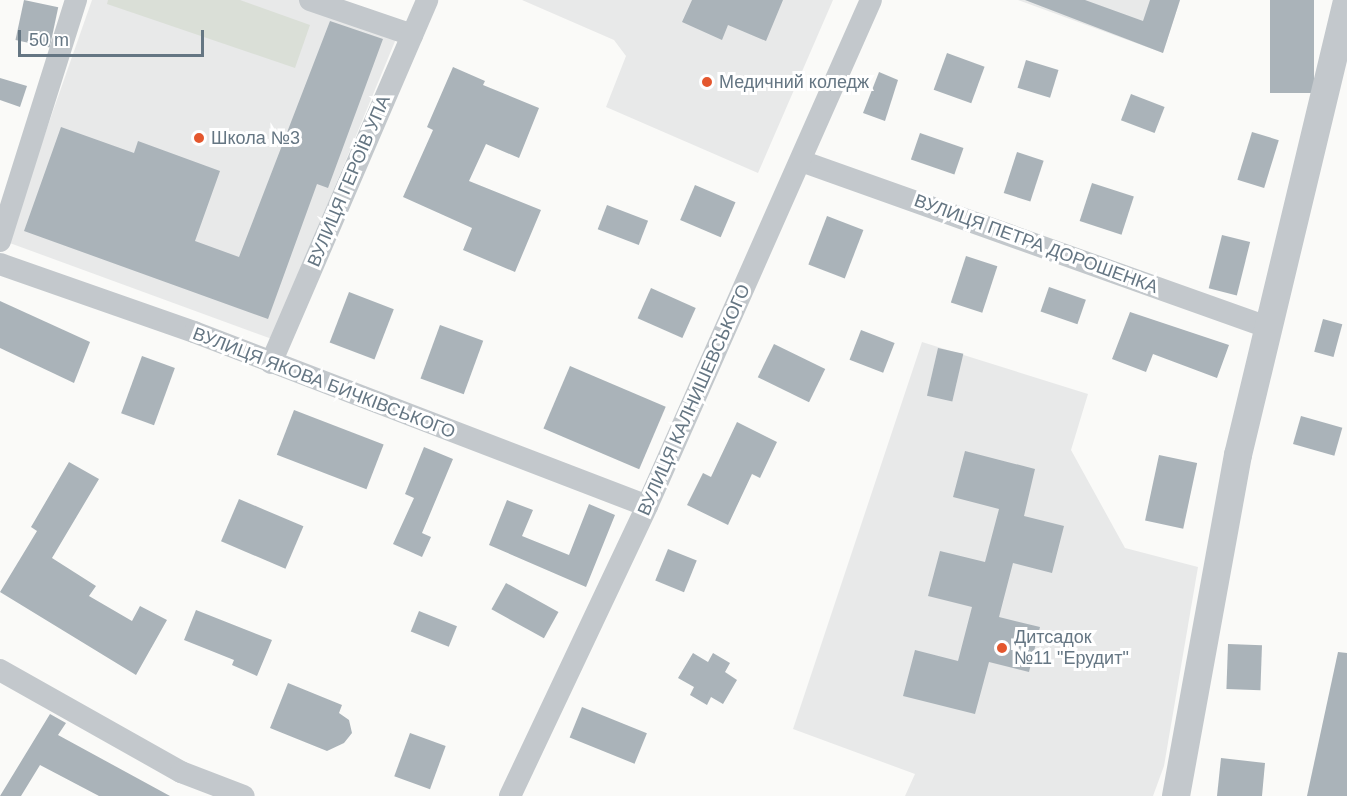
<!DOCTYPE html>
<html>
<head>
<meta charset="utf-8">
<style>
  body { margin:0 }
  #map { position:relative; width:1347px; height:796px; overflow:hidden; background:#fafaf8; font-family:Helvetica,sans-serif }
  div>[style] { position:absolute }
  .built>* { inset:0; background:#e8e9e9 }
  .green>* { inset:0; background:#dadfd7 }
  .building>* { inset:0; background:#aab3b9; transform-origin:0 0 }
  .minor>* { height:22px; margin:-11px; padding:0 11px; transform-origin:11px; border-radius:11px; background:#c3c8cc }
  .tertiary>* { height:28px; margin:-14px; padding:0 14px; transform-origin:14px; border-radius:14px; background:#c3c8cc }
  .dots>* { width:16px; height:16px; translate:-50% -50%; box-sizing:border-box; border:3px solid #fff; border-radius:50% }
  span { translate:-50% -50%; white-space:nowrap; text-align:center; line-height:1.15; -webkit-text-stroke:6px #fff; paint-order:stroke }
  .poi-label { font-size:18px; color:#657683 }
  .left { translate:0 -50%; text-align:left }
  .street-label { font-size:18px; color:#657683 }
  .scale { position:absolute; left:18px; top:30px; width:186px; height:27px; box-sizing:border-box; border:3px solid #657683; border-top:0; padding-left:8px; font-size:18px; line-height:21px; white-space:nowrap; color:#657683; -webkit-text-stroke:4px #fff; paint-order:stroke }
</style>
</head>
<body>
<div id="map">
  <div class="built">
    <i style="clip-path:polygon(92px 0,300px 0,398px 34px,272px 339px,7px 242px)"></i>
    <i style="clip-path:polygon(522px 0,833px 0,758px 173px,606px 107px,626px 56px,614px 40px)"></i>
    <i style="clip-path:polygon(1018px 0,1180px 0,1163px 53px)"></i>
    <i style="clip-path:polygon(922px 342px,1088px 394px,1071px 450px,1125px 548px,1198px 567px,1164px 766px,1153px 796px,905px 796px,915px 774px,793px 729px)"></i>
  </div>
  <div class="green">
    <i style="clip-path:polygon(108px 0,240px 0,310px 25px,295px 68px,107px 4px)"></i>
  </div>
  <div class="building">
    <i style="left:24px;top:0;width:35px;height:41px;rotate:12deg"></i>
    <i style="clip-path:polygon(692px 0,783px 0,766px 41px,728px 25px,722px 40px,682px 22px)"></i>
    <i style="clip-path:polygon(1025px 0,1085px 0,1143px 21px,1150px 0,1180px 0,1163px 53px)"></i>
    <i style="left:1270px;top:0;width:44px;height:93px"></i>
    <i style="clip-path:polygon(330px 21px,383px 39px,328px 188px,317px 184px,268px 319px,24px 231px,61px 127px,134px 153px,138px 141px,220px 171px,195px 241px,239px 257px)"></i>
    <i style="left:947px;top:53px;width:40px;height:39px;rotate:20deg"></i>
    <i style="left:1026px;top:60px;width:34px;height:29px;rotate:17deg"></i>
    <i style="clip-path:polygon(453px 67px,485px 81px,483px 85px,539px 108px,519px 158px,486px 144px,469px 181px,541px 210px,515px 272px,463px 250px,472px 228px,403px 197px,433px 130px,427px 127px)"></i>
    <i style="clip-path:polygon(879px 72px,898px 80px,885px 121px,863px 113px)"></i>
    <i style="clip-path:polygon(0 78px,27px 86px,20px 107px,0 100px)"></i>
    <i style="left:1131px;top:94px;width:36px;height:28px;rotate:21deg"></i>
    <i style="left:1252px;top:132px;width:28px;height:50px;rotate:17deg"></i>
    <i style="left:920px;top:133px;width:46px;height:28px;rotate:19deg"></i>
    <i style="left:1017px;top:152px;width:28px;height:43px;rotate:18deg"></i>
    <i style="left:1092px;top:183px;width:44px;height:40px;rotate:18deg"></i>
    <i style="left:695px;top:185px;width:44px;height:38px;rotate:23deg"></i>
    <i style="left:607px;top:205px;width:44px;height:26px;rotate:21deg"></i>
    <i style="left:827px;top:216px;width:39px;height:52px;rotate:21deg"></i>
    <i style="left:1222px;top:235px;width:29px;height:55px;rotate:14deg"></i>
    <i style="left:966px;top:256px;width:33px;height:49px;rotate:18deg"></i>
    <i style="left:1049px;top:287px;width:39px;height:26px;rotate:19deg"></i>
    <i style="left:651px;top:288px;width:49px;height:33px;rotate:24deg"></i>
    <i style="left:349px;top:292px;width:48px;height:54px;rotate:21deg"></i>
    <i style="clip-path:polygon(0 301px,90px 342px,74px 383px,0 348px)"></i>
    <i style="clip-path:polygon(1130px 312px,1229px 345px,1217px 378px,1153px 354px,1146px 372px,1112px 359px)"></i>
    <i style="left:1323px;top:319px;width:20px;height:34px;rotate:15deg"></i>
    <i style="left:440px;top:325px;width:46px;height:57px;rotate:20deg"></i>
    <i style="left:861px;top:330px;width:36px;height:32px;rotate:21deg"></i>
    <i style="left:774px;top:344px;width:57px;height:37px;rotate:26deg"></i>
    <i style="left:938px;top:348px;width:26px;height:49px;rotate:13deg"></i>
    <i style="left:142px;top:356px;width:35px;height:61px;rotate:20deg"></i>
    <i style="left:570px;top:366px;width:104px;height:68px;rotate:23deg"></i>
    <i style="left:294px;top:410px;width:96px;height:48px;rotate:21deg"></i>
    <i style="left:1301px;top:416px;width:43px;height:29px;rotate:16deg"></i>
    <i style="clip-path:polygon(737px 422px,777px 442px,760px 478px,752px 474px,728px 525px,687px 505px,703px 473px,711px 477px)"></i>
    <i style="clip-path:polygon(424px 447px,453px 459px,422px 533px,431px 537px,422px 557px,393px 544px,414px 498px,405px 494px)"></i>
    <i style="clip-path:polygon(965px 451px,1035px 469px,1024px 516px,1064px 526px,1052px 573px,1013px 563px,999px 617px,1040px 627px,1029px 672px,989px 662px,975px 714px,903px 696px,915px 650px,958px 661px,972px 607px,928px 596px,940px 551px,985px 562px,999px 509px,953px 497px)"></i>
    <i style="left:1159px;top:455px;width:39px;height:67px;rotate:12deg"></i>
    <i style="clip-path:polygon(69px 462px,99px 479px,52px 558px,96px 586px,89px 596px,132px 621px,140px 606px,167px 620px,136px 675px,0 592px,37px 531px,31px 527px)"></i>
    <i style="left:239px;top:499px;width:70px;height:46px;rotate:23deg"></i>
    <i style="clip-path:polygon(507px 500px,533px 510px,522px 536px,569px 555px,589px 504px,615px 515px,586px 587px,489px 545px)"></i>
    <i style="left:668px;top:549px;width:31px;height:34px;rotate:22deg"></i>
    <i style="left:506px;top:583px;width:60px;height:30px;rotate:29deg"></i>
    <i style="clip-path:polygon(196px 610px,272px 640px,257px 676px,232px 665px,234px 660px,184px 640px)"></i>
    <i style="left:419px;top:611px;width:41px;height:22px;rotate:22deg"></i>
    <i style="left:1228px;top:644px;width:34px;height:45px;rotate:2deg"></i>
    <i style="clip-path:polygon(1338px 652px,1347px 653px,1347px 796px,1307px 796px)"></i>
    <i style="clip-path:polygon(693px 653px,708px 662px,713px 653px,730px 663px,725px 672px,737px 680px,723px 704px,711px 697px,707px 705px,690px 695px,694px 687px,678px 678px)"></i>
    <i style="clip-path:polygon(288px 683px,342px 705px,339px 713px,349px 720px,352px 733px,344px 743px,327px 751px,270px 728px)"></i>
    <i style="left:582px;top:707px;width:70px;height:33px;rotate:22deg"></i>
    <i style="clip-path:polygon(50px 714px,66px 723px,58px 735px,170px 796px,99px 796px,40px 765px,21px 796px,0 796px)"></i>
    <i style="left:410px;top:733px;width:38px;height:46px;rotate:20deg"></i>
    <i style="clip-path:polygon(1221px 758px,1265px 763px,1262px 796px,1217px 796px)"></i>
  </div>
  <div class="minor">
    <i style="left:310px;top:0;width:108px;rotate:18.9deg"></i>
    <i style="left:801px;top:161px;width:498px;rotate:19.6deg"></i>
    <i style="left:0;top:241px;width:253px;rotate:-72.5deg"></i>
    <i style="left:0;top:264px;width:206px;rotate:19.3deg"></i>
    <i style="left:194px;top:332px;width:485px;rotate:21deg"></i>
    <i style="left:271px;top:363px;width:395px;rotate:-66.7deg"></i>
    <i style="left:0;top:670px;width:208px;rotate:29.4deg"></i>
    <i style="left:181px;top:772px;width:67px;rotate:20.9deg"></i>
    <i style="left:510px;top:796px;width:321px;rotate:-64.7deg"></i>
    <i style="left:647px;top:506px;width:553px;rotate:-66.12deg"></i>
  </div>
  <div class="tertiary">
    <i style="left:1176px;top:796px;width:347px;rotate:-79.7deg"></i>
    <i style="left:1238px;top:455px;width:466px;rotate:-76.5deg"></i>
  </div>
  <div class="dots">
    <i style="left:707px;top:82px;background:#e4572e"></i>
    <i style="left:199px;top:138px;background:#e4572e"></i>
    <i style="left:1002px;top:648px;background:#e4572e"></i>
  </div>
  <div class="poi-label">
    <span class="left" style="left:719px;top:82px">Медичний коледж</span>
    <span class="left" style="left:211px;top:138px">Школа №3</span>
    <span class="left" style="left:1014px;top:648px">Дитсадок<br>№11 "Ерудит"</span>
  </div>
  <div class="street-label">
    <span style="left:349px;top:181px;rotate:-67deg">ВУЛИЦЯ ГЕРОЇВ УПА</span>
    <span style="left:1036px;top:244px;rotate:20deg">ВУЛИЦЯ ПЕТРА ДОРОШЕНКА</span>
    <span style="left:324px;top:383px;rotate:21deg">ВУЛИЦЯ ЯКОВА БИЧКІВСЬКОГО</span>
    <span style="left:694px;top:400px;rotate:-66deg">ВУЛИЦЯ КАЛНИШЕВСЬКОГО</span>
  </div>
  <div class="scale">50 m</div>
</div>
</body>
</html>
